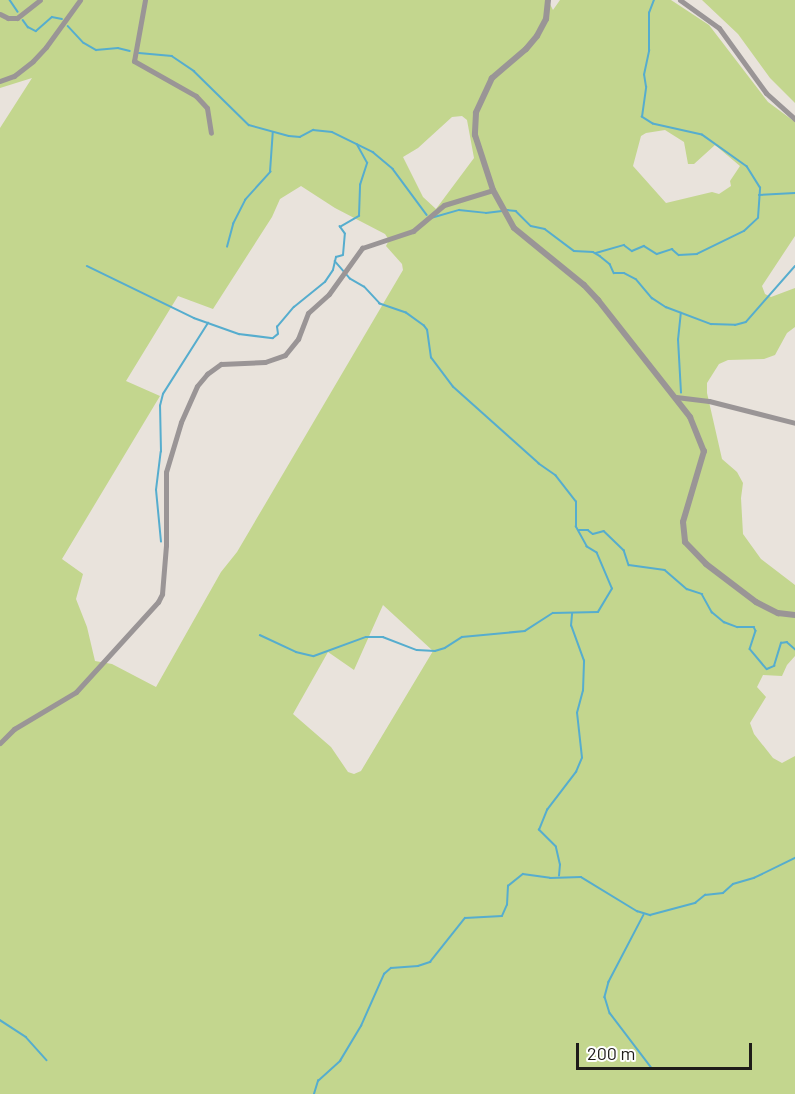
<!DOCTYPE html>
<html>
<head>
<meta charset="utf-8">
<style>
  body { margin:0 }
  #map { position:relative; width:795px; height:1094px; overflow:hidden; background:#e9e3dc; font-family:Barlow,sans-serif }
  div>[style] { position:absolute }
  .green>* { inset:0; background:#c3d68e }
  .stream>* { height:1.5px; margin:-0.75px; padding:0 0.75px; transform-origin:0.75px; border-radius:0.75px; background:#56adce }
  .minor>* { height:5px; margin:-2.5px; padding:0 2.5px; transform-origin:2.5px; border-radius:2.5px; background:#9a9596 }
  .tertiary>* { height:6px; margin:-3px; padding:0 3px; transform-origin:3px; border-radius:3px; background:#9a9596 }
  span { translate:-50% -50%; white-space:nowrap; text-align:center; line-height:1.15; -webkit-text-stroke:6px #fff; paint-order:stroke }
  .scale { position:absolute; left:576px; top:1043px; width:176px; height:27px; box-sizing:border-box; border:3px solid #1e1c19; border-top:0; padding-left:8px; font-size:18px; line-height:21px; white-space:nowrap; color:#1e1c19; -webkit-text-stroke:4px #fff; paint-order:stroke }
</style>
</head>
<body>
<div id="map">
  <div class="green">
    <i style="clip-path:polygon(evenodd,0 0,548px 0,553px 10px,560px 0,671px 0,709px 25px,768px 102px,795px 122px,795px 236px,762px 286px,765px 294px,771px 297px,795px 288px,795px 327px,787px 333px,775px 355px,764px 359px,728px 360px,719px 364px,707px 383px,707px 393px,722px 459px,737px 472px,743px 483px,741px 498px,743px 534px,761px 559px,795px 585px,795px 656px,787px 665px,782px 676px,763px 675px,757px 687px,766px 697px,750px 723px,754px 734px,773px 758px,782px 763px,795px 756px,795px 1094px,0 1094px,0 128px,32px 78px,0 88px,0 0,462px 116px,467px 120px,474px 158px,436px 209px,423px 197px,403px 157px,418px 148px,452px 117px,462px 116px,0 0,665px 130px,684px 142px,688px 164px,694px 164px,715px 145px,740px 166px,730px 181px,731px 186px,719px 194px,712px 192px,666px 203px,633px 166px,641px 136px,646px 133px,665px 130px,0 0,301px 186px,335px 208px,385px 234px,389px 240px,386px 246px,402px 264px,403px 270px,237px 552px,221px 572px,156px 687px,112px 664px,95px 661px,87px 627px,76px 599px,83px 574px,62px 559px,160px 396px,126px 381px,178px 296px,213px 309px,272px 217px,280px 199px,301px 186px,0 0,383px 605px,433px 651px,361px 771px,354px 774px,348px 772px,331px 747px,293px 714px,328px 652px,354px 670px,383px 605px)"></i>
    <i style="clip-path:polygon(702px 0,795px 0,795px 103px,770px 78px,738px 34px)"></i>
  </div>
  <div class="stream">
    <i style="left:10px;top:0;width:14px;rotate:56deg"></i>
    <i style="left:23px;top:20px;width:9px;rotate:54deg"></i>
    <i style="left:28px;top:27px;width:9px;rotate:27deg"></i>
    <i style="left:36px;top:31px;width:21px;rotate:-41deg"></i>
    <i style="left:52px;top:17px;width:10px;rotate:11deg"></i>
    <i style="left:68px;top:26px;width:23px;rotate:47deg"></i>
    <i style="left:84px;top:43px;width:14px;rotate:30deg"></i>
    <i style="left:96px;top:50px;width:22px;rotate:-5deg"></i>
    <i style="left:118px;top:48px;width:12px;rotate:14deg"></i>
    <i style="left:139px;top:53px;width:33px;rotate:5deg"></i>
    <i style="left:172px;top:56px;width:27px;rotate:34deg"></i>
    <i style="left:194px;top:71px;width:77px;rotate:44.5deg"></i>
    <i style="left:249px;top:125px;width:41px;rotate:15.4deg"></i>
    <i style="left:289px;top:136px;width:11px;rotate:5deg"></i>
    <i style="left:300px;top:137px;width:15px;rotate:-28deg"></i>
    <i style="left:313px;top:130px;width:19px;rotate:6deg"></i>
    <i style="left:332px;top:132px;width:46px;rotate:26deg"></i>
    <i style="left:373px;top:152px;width:26px;rotate:40deg"></i>
    <i style="left:393px;top:169px;width:57px;rotate:53.5deg"></i>
    <i style="left:759px;top:195px;width:36px;rotate:-3deg"></i>
    <i style="left:507px;top:210px;width:9px;rotate:6deg"></i>
    <i style="left:516px;top:211px;width:21px;rotate:45deg"></i>
    <i style="left:531px;top:226px;width:14px;rotate:12deg"></i>
    <i style="left:545px;top:229px;width:36px;rotate:37deg"></i>
    <i style="left:574px;top:251px;width:19px;rotate:3deg"></i>
    <i style="left:593px;top:252px;width:8px;rotate:30deg"></i>
    <i style="left:600px;top:256px;width:13px;rotate:39deg"></i>
    <i style="left:610px;top:264px;width:10px;rotate:66deg"></i>
    <i style="left:614px;top:273px;width:10px"></i>
    <i style="left:624px;top:273px;width:13px;rotate:27deg"></i>
    <i style="left:636px;top:279px;width:25px;rotate:50deg"></i>
    <i style="left:652px;top:298px;width:17px;rotate:33deg"></i>
    <i style="left:666px;top:307px;width:48px;rotate:20.7deg"></i>
    <i style="left:711px;top:324px;width:24px;rotate:2deg"></i>
    <i style="left:735px;top:325px;width:11px;rotate:-15deg"></i>
    <i style="left:746px;top:322px;width:74px;rotate:-48.8deg"></i>
    <i style="left:431px;top:218px;width:29px;rotate:-16deg"></i>
    <i style="left:459px;top:210px;width:27px;rotate:6deg"></i>
    <i style="left:486px;top:213px;width:16px;rotate:-7deg"></i>
    <i style="left:227px;top:247px;width:24px;rotate:-75deg"></i>
    <i style="left:233px;top:224px;width:27px;rotate:-63deg"></i>
    <i style="left:245px;top:200px;width:38px;rotate:-48deg"></i>
    <i style="left:270px;top:172px;width:39px;rotate:-86deg"></i>
    <i style="left:596px;top:253px;width:29px;rotate:-16deg"></i>
    <i style="left:624px;top:245px;width:10px;rotate:37deg"></i>
    <i style="left:632px;top:251px;width:13px;rotate:-23deg"></i>
    <i style="left:644px;top:246px;width:15px;rotate:32deg"></i>
    <i style="left:657px;top:254px;width:16px;rotate:-18deg"></i>
    <i style="left:672px;top:249px;width:9px;rotate:41deg"></i>
    <i style="left:679px;top:255px;width:18px;rotate:-3deg"></i>
    <i style="left:697px;top:254px;width:52px;rotate:-26.1deg"></i>
    <i style="left:744px;top:231px;width:19px;rotate:-43deg"></i>
    <i style="left:758px;top:218px;width:30px;rotate:-86deg"></i>
    <i style="left:760px;top:188px;width:25px;rotate:-122deg"></i>
    <i style="left:747px;top:167px;width:55px;rotate:-144.6deg"></i>
    <i style="left:702px;top:135px;width:50px;rotate:-167.3deg"></i>
    <i style="left:653px;top:124px;width:13px;rotate:-148deg"></i>
    <i style="left:642px;top:117px;width:30px;rotate:-82deg"></i>
    <i style="left:646px;top:87px;width:12px;rotate:-99deg"></i>
    <i style="left:644px;top:75px;width:25px;rotate:-78deg"></i>
    <i style="left:649px;top:51px;width:38px;rotate:-90deg"></i>
    <i style="left:649px;top:13px;width:14px;rotate:-69deg"></i>
    <i style="left:87px;top:266px;width:119px;rotate:25.9deg"></i>
    <i style="left:194px;top:318px;width:48px;rotate:19.6deg"></i>
    <i style="left:239px;top:334px;width:34px;rotate:7deg"></i>
    <i style="left:273px;top:338px;width:6px;rotate:-39deg"></i>
    <i style="left:278px;top:334px;width:7px;rotate:-98deg"></i>
    <i style="left:277px;top:327px;width:26px;rotate:-50deg"></i>
    <i style="left:294px;top:307px;width:40px;rotate:-39deg"></i>
    <i style="left:325px;top:282px;width:14px;rotate:-56deg"></i>
    <i style="left:333px;top:270px;width:13px;rotate:-77deg"></i>
    <i style="left:336px;top:257px;width:7px;rotate:-16deg"></i>
    <i style="left:343px;top:255px;width:21px;rotate:-85deg"></i>
    <i style="left:345px;top:234px;width:9px;rotate:-126deg"></i>
    <i style="left:340px;top:227px;width:22px;rotate:-30deg"></i>
    <i style="left:359px;top:216px;width:31px;rotate:-88deg"></i>
    <i style="left:360px;top:185px;width:23px;rotate:-72deg"></i>
    <i style="left:367px;top:163px;width:21px;rotate:-119deg"></i>
    <i style="left:681px;top:393px;width:53px;rotate:-93.2deg"></i>
    <i style="left:678px;top:340px;width:27px;rotate:-84deg"></i>
    <i style="left:579px;top:530px;width:9px"></i>
    <i style="left:588px;top:530px;width:6px;rotate:39deg"></i>
    <i style="left:593px;top:534px;width:11px;rotate:-15deg"></i>
    <i style="left:604px;top:531px;width:28px;rotate:44deg"></i>
    <i style="left:624px;top:550px;width:16px;rotate:72deg"></i>
    <i style="left:629px;top:565px;width:36px;rotate:8deg"></i>
    <i style="left:665px;top:570px;width:29px;rotate:41deg"></i>
    <i style="left:687px;top:589px;width:16px;rotate:18deg"></i>
    <i style="left:702px;top:594px;width:21px;rotate:61deg"></i>
    <i style="left:712px;top:612px;width:16px;rotate:40deg"></i>
    <i style="left:724px;top:622px;width:14px;rotate:21deg"></i>
    <i style="left:737px;top:627px;width:17px"></i>
    <i style="left:754px;top:627px;width:4px;rotate:63deg"></i>
    <i style="left:756px;top:631px;width:19px;rotate:108deg"></i>
    <i style="left:750px;top:649px;width:26px;rotate:50deg"></i>
    <i style="left:767px;top:669px;width:8px;rotate:-23deg"></i>
    <i style="left:774px;top:666px;width:24px;rotate:-73deg"></i>
    <i style="left:781px;top:643px;width:6px;rotate:-9deg"></i>
    <i style="left:787px;top:642px;width:11px;rotate:41deg"></i>
    <i style="left:161px;top:542px;width:52px;rotate:-95.5deg"></i>
    <i style="left:156px;top:490px;width:38px;rotate:-83deg"></i>
    <i style="left:161px;top:452px;width:46px;rotate:-91.2deg"></i>
    <i style="left:160px;top:406px;width:12px;rotate:-76deg"></i>
    <i style="left:163px;top:394px;width:84px;rotate:-57.6deg"></i>
    <i style="left:260px;top:635px;width:40px;rotate:25deg"></i>
    <i style="left:296px;top:652px;width:18px;rotate:13deg"></i>
    <i style="left:314px;top:656px;width:55px;rotate:-20.1deg"></i>
    <i style="left:366px;top:637px;width:17px"></i>
    <i style="left:383px;top:637px;width:36px;rotate:21deg"></i>
    <i style="left:417px;top:650px;width:18px;rotate:3deg"></i>
    <i style="left:435px;top:651px;width:10px;rotate:-17deg"></i>
    <i style="left:445px;top:648px;width:20px;rotate:-33deg"></i>
    <i style="left:462px;top:637px;width:63px;rotate:-5.4deg"></i>
    <i style="left:525px;top:631px;width:33px;rotate:-33deg"></i>
    <i style="left:553px;top:613px;width:45px;rotate:-1.3deg"></i>
    <i style="left:598px;top:612px;width:27px;rotate:-59deg"></i>
    <i style="left:612px;top:589px;width:39px;rotate:-113deg"></i>
    <i style="left:597px;top:553px;width:12px;rotate:-149deg"></i>
    <i style="left:587px;top:547px;width:23px;rotate:-119deg"></i>
    <i style="left:576px;top:527px;width:25px;rotate:-90deg"></i>
    <i style="left:576px;top:502px;width:33px;rotate:-128deg"></i>
    <i style="left:556px;top:476px;width:21px;rotate:-145deg"></i>
    <i style="left:539px;top:464px;width:115px;rotate:-138.2deg"></i>
    <i style="left:453px;top:387px;width:36px;rotate:-127deg"></i>
    <i style="left:431px;top:358px;width:28px;rotate:-98deg"></i>
    <i style="left:427px;top:330px;width:5px;rotate:-127deg"></i>
    <i style="left:424px;top:326px;width:22px;rotate:-144deg"></i>
    <i style="left:406px;top:313px;width:28px;rotate:-161deg"></i>
    <i style="left:380px;top:304px;width:23px;rotate:-133deg"></i>
    <i style="left:364px;top:287px;width:16px;rotate:-150deg"></i>
    <i style="left:350px;top:279px;width:23px;rotate:-131deg"></i>
    <i style="left:559px;top:876px;width:11px;rotate:-85deg"></i>
    <i style="left:560px;top:865px;width:18px;rotate:-103deg"></i>
    <i style="left:556px;top:847px;width:24px;rotate:-135deg"></i>
    <i style="left:539px;top:830px;width:22px;rotate:-68deg"></i>
    <i style="left:547px;top:810px;width:48px;rotate:-52.7deg"></i>
    <i style="left:576px;top:772px;width:15px;rotate:-67deg"></i>
    <i style="left:582px;top:758px;width:45px;rotate:-96.3deg"></i>
    <i style="left:577px;top:713px;width:23px;rotate:-75deg"></i>
    <i style="left:583px;top:691px;width:30px;rotate:-88deg"></i>
    <i style="left:584px;top:661px;width:37px;rotate:-110deg"></i>
    <i style="left:571px;top:626px;width:12px;rotate:-85deg"></i>
    <i style="left:644px;top:915px;width:76px;rotate:117.6deg"></i>
    <i style="left:609px;top:982px;width:16px;rotate:105deg"></i>
    <i style="left:605px;top:997px;width:17px;rotate:73deg"></i>
    <i style="left:610px;top:1013px;width:68px;rotate:52.8deg"></i>
    <i style="left:0;top:1020px;width:31px;rotate:33deg"></i>
    <i style="left:26px;top:1037px;width:31px;rotate:48deg"></i>
    <i style="left:314px;top:1094px;width:14px;rotate:-73deg"></i>
    <i style="left:318px;top:1081px;width:30px;rotate:-42deg"></i>
    <i style="left:340px;top:1061px;width:41px;rotate:-59deg"></i>
    <i style="left:361px;top:1026px;width:57px;rotate:-66.1deg"></i>
    <i style="left:384px;top:974px;width:9px;rotate:-41deg"></i>
    <i style="left:391px;top:968px;width:27px;rotate:-4deg"></i>
    <i style="left:418px;top:966px;width:13px;rotate:-18deg"></i>
    <i style="left:430px;top:962px;width:56px;rotate:-51.5deg"></i>
    <i style="left:465px;top:918px;width:37px;rotate:-3deg"></i>
    <i style="left:502px;top:916px;width:12px;rotate:-66deg"></i>
    <i style="left:507px;top:905px;width:19px;rotate:-87deg"></i>
    <i style="left:508px;top:886px;width:19px;rotate:-39deg"></i>
    <i style="left:523px;top:874px;width:27px;rotate:8deg"></i>
    <i style="left:550px;top:878px;width:31px;rotate:-2deg"></i>
    <i style="left:581px;top:877px;width:66px;rotate:31.3deg"></i>
    <i style="left:637px;top:911px;width:14px;rotate:17deg"></i>
    <i style="left:650px;top:915px;width:47px;rotate:-14.9deg"></i>
    <i style="left:695px;top:903px;width:13px;rotate:-39deg"></i>
    <i style="left:705px;top:895px;width:18px;rotate:-6deg"></i>
    <i style="left:723px;top:893px;width:13px;rotate:-42deg"></i>
    <i style="left:733px;top:884px;width:22px;rotate:-16deg"></i>
    <i style="left:754px;top:878px;width:46px;rotate:-26deg"></i>
  </div>
  <div class="minor">
    <i style="left:145px;top:0;width:62px;rotate:100.2deg"></i>
    <i style="left:134px;top:61px;width:71px;rotate:29.4deg"></i>
    <i style="left:196px;top:96px;width:16px;rotate:47deg"></i>
    <i style="left:207px;top:108px;width:25px;rotate:81deg"></i>
    <i style="left:680px;top:0;width:48px;rotate:35.7deg"></i>
    <i style="left:719px;top:28px;width:80px;rotate:54.1deg"></i>
    <i style="left:766px;top:93px;width:39px;rotate:42deg"></i>
    <i style="left:0;top:14px;width:9px;rotate:27deg"></i>
    <i style="left:8px;top:18px;width:9px"></i>
    <i style="left:17px;top:18px;width:29px;rotate:-38deg"></i>
    <i style="left:0;top:81px;width:15px;rotate:-20deg"></i>
    <i style="left:14px;top:76px;width:24px;rotate:-38deg"></i>
    <i style="left:33px;top:61px;width:19px;rotate:-47deg"></i>
    <i style="left:46px;top:47px;width:58px;rotate:-54.1deg"></i>
    <i style="left:676px;top:397px;width:33px;rotate:7deg"></i>
    <i style="left:709px;top:401px;width:89px;rotate:14.3deg"></i>
    <i style="left:0;top:743px;width:20px;rotate:-45deg"></i>
    <i style="left:14px;top:729px;width:72px;rotate:-30.8deg"></i>
    <i style="left:76px;top:692px;width:122px;rotate:-47.7deg"></i>
    <i style="left:158px;top:602px;width:9px;rotate:-63deg"></i>
    <i style="left:162px;top:594px;width:49px;rotate:-85.3deg"></i>
    <i style="left:166px;top:545px;width:73px;rotate:-90deg"></i>
    <i style="left:166px;top:472px;width:52px;rotate:-73.3deg"></i>
    <i style="left:181px;top:422px;width:39px;rotate:-66deg"></i>
    <i style="left:197px;top:386px;width:16px;rotate:-50deg"></i>
    <i style="left:207px;top:374px;width:17px;rotate:-36deg"></i>
    <i style="left:221px;top:364px;width:44px;rotate:-2.6deg"></i>
    <i style="left:265px;top:362px;width:21px;rotate:-19deg"></i>
    <i style="left:285px;top:355px;width:21px;rotate:-51deg"></i>
    <i style="left:298px;top:339px;width:28px;rotate:-69deg"></i>
    <i style="left:308px;top:313px;width:28px;rotate:-42deg"></i>
    <i style="left:329px;top:294px;width:57px;rotate:-54.3deg"></i>
    <i style="left:362px;top:248px;width:54px;rotate:-18.4deg"></i>
    <i style="left:413px;top:231px;width:40px;rotate:-40deg"></i>
    <i style="left:444px;top:205px;width:51px;rotate:-17deg"></i>
  </div>
  <div class="tertiary">
    <i style="left:548px;top:0;width:19px;rotate:96deg"></i>
    <i style="left:546px;top:19px;width:19px;rotate:118deg"></i>
    <i style="left:537px;top:36px;width:17px;rotate:130deg"></i>
    <i style="left:526px;top:49px;width:45px;rotate:139.5deg"></i>
    <i style="left:492px;top:78px;width:38px;rotate:115deg"></i>
    <i style="left:476px;top:113px;width:22px;rotate:93deg"></i>
    <i style="left:475px;top:135px;width:58px;rotate:71.9deg"></i>
    <i style="left:493px;top:190px;width:43px;rotate:61.1deg"></i>
    <i style="left:514px;top:228px;width:90px;rotate:39.2deg"></i>
    <i style="left:584px;top:285px;width:21px;rotate:47deg"></i>
    <i style="left:598px;top:300px;width:149px;rotate:51.8deg"></i>
    <i style="left:690px;top:417px;width:37px;rotate:68deg"></i>
    <i style="left:704px;top:451px;width:74px;rotate:106.5deg"></i>
    <i style="left:683px;top:522px;width:20px;rotate:84deg"></i>
    <i style="left:685px;top:542px;width:30px;rotate:46deg"></i>
    <i style="left:706px;top:564px;width:63px;rotate:37.2deg"></i>
    <i style="left:756px;top:602px;width:25px;rotate:27deg"></i>
    <i style="left:778px;top:613px;width:17px;rotate:7deg"></i>
  </div>
  <div class="scale">200 m</div>
</div>
</body>
</html>
